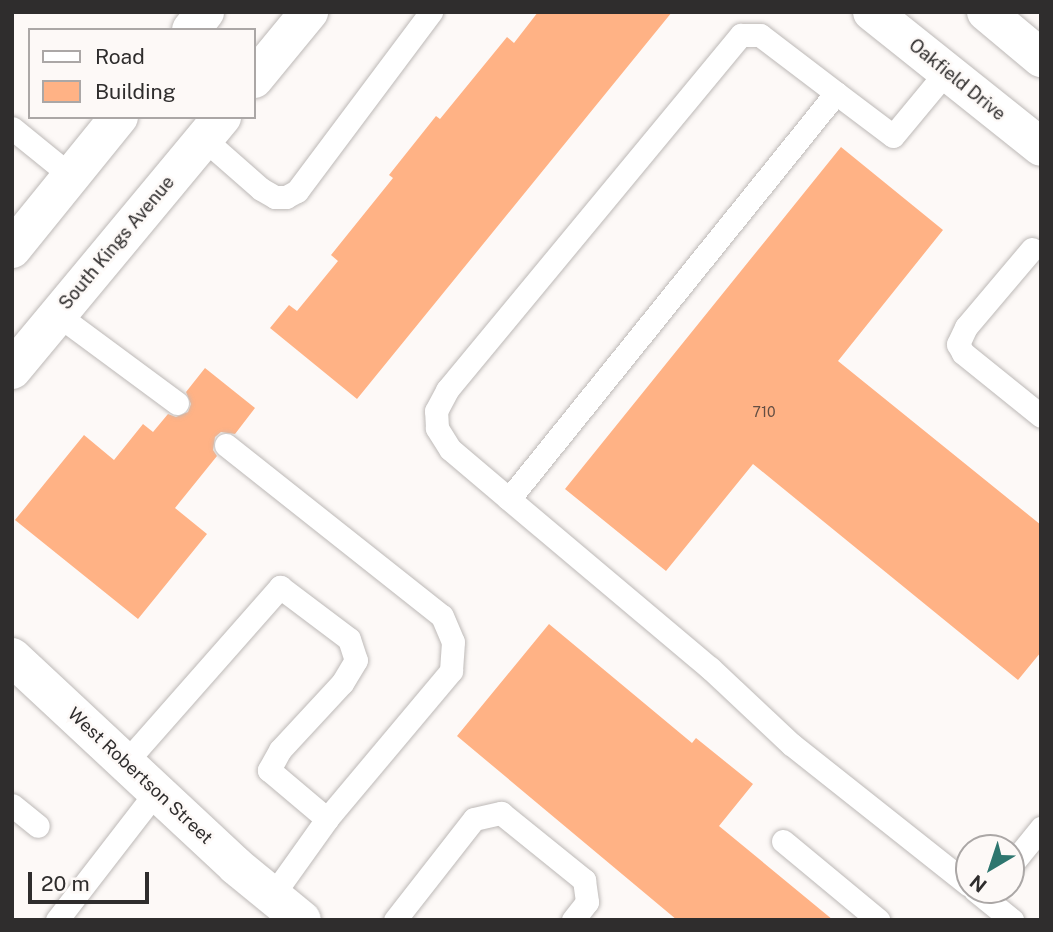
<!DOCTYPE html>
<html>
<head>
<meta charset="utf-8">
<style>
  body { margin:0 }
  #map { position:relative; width:1053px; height:932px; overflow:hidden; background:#fdf9f7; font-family:"Public Sans",sans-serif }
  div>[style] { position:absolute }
  .building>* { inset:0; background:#ffb285 }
  .roads { filter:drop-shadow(0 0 2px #bdb9b7) drop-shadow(0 0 2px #bdb9b7) }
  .lane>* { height:23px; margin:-11.5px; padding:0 11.5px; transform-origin:11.5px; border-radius:11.5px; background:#fff }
  .street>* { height:38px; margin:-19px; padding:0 19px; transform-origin:19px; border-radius:19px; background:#fff }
  .secondary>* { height:38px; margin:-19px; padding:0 19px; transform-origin:19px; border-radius:19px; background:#fff }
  span { translate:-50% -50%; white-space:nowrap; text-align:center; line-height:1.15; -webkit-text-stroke:5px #fdf9f7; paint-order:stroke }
  .number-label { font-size:14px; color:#634e43 }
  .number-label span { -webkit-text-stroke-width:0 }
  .street-label { font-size:18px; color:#2f2d2d }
  .frame { position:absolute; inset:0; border:14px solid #2f2d2d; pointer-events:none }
  .legend { position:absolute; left:28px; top:28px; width:228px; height:91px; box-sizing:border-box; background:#fdf9f7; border:2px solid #aba7a6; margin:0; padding:9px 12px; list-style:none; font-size:21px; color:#2f2d2d }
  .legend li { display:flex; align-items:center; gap:14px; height:35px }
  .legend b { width:35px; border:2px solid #aba7a6 }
  .north { position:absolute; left:955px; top:834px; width:70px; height:70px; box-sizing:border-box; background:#fdf9f7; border:2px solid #aba7a6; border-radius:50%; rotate:219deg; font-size:19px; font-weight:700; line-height:28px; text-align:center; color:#2f2d2d }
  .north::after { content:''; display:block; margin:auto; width:24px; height:32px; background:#2e766f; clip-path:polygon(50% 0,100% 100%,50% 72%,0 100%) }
  .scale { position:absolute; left:28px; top:872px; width:121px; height:32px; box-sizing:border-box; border:4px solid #2f2d2d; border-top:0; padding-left:9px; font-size:21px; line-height:24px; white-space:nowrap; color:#2f2d2d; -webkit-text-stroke:5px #fdf9f7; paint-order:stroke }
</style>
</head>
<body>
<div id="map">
  <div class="building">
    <i style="clip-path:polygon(538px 12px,672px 12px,357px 399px,270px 328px,289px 305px,297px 311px,338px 261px,331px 255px,393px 178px,389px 175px,436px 116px,440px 119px,507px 37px,514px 43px)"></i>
    <i style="clip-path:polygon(841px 147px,943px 230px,838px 361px,1041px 525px,1041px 652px,1018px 680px,753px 464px,666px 571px,565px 489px)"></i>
    <i style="clip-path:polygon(205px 368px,255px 408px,235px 434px,221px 432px,215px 437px,213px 450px,217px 456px,175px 508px,207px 534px,138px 619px,15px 520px,84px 435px,114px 460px,143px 424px,153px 432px,168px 414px,176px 417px,188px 412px,191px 404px,186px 392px)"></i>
    <i style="clip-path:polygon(549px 624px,692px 743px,696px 738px,753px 784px,719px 826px,833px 920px,677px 920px,457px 736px)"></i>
  </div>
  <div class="roads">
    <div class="lane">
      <i style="left:836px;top:93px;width:521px;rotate:128.85deg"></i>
      <i style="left:509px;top:499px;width:77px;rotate:-139.7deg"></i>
      <i style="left:450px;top:449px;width:25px;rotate:-122deg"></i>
      <i style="left:437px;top:428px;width:17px;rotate:-93deg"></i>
      <i style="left:436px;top:411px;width:24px;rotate:-62deg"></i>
      <i style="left:447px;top:390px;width:461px;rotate:-50.4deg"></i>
      <i style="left:741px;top:35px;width:19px"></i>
      <i style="left:760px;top:35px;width:96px;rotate:37.3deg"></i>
      <i style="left:836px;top:93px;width:71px;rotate:37deg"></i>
      <i style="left:893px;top:136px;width:83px;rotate:-50.4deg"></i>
      <i style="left:12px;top:128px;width:76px;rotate:39.1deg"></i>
      <i style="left:204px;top:139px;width:76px;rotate:41.3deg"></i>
      <i style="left:261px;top:189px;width:16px;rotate:30deg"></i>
      <i style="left:275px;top:197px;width:11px"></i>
      <i style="left:286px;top:197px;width:13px;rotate:-29deg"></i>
      <i style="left:297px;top:191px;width:224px;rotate:-53.2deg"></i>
      <i style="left:1032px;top:249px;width:102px;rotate:130.2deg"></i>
      <i style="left:966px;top:327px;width:19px;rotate:115deg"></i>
      <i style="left:958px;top:344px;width:10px;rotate:61deg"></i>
      <i style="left:963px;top:353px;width:100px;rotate:38.9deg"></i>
      <i style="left:58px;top:315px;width:148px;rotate:36.5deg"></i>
      <i style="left:226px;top:445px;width:275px;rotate:38.4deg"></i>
      <i style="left:442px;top:616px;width:28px;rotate:67deg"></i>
      <i style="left:453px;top:642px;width:29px;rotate:94deg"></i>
      <i style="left:451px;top:671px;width:193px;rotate:130deg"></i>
      <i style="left:327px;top:819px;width:95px;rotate:125.5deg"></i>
      <i style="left:509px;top:499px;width:263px;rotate:40.1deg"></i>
      <i style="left:710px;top:668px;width:111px;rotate:43.2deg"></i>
      <i style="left:791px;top:744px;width:227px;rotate:38.4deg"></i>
      <i style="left:125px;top:763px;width:235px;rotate:-48.6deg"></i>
      <i style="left:280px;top:587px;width:86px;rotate:37deg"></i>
      <i style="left:349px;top:639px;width:22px;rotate:72deg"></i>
      <i style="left:356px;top:660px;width:27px;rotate:121deg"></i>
      <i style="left:342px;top:683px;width:91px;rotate:132.8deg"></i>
      <i style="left:280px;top:750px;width:23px;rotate:119deg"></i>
      <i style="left:269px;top:770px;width:76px;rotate:40.2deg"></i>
      <i style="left:12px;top:805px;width:33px;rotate:39deg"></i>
      <i style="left:783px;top:841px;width:124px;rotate:39.7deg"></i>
      <i style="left:1011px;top:865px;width:48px;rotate:-51deg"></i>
      <i style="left:975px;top:890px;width:48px;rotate:39deg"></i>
      <i style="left:57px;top:920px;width:162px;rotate:-52.3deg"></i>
      <i style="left:395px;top:920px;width:128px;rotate:-52deg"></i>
      <i style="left:474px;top:819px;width:28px;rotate:-13deg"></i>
      <i style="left:501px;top:813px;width:107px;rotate:38.9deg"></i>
      <i style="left:584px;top:880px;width:22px;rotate:82deg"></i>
      <i style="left:587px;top:902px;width:23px;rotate:128deg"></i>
    </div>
    <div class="street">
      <i style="left:12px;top:657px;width:306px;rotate:43deg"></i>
      <i style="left:236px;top:866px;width:85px;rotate:39.3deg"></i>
    </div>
    <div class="secondary">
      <i style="left:872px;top:12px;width:216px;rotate:38.6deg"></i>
      <i style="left:986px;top:12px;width:72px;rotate:39.9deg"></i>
      <i style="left:191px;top:30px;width:23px;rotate:-52deg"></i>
      <i style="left:254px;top:79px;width:87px;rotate:-50.6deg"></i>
      <i style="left:12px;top:249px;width:170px;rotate:-51deg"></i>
      <i style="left:12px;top:370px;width:329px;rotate:-50.3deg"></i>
    </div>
  </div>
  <div class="number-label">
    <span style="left:764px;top:412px">710</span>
  </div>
  <div class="street-label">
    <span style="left:957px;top:80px;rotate:39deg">Oakfield Drive</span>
    <span style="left:117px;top:243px;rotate:-50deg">South Kings Avenue</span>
    <span style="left:140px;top:776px;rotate:43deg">West Robertson Street</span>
  </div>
  <div class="frame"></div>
  <ul class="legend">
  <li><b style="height:9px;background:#fff"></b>Road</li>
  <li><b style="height:19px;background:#ffb285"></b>Building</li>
  </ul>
  <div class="north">N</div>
  <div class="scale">20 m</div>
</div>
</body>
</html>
